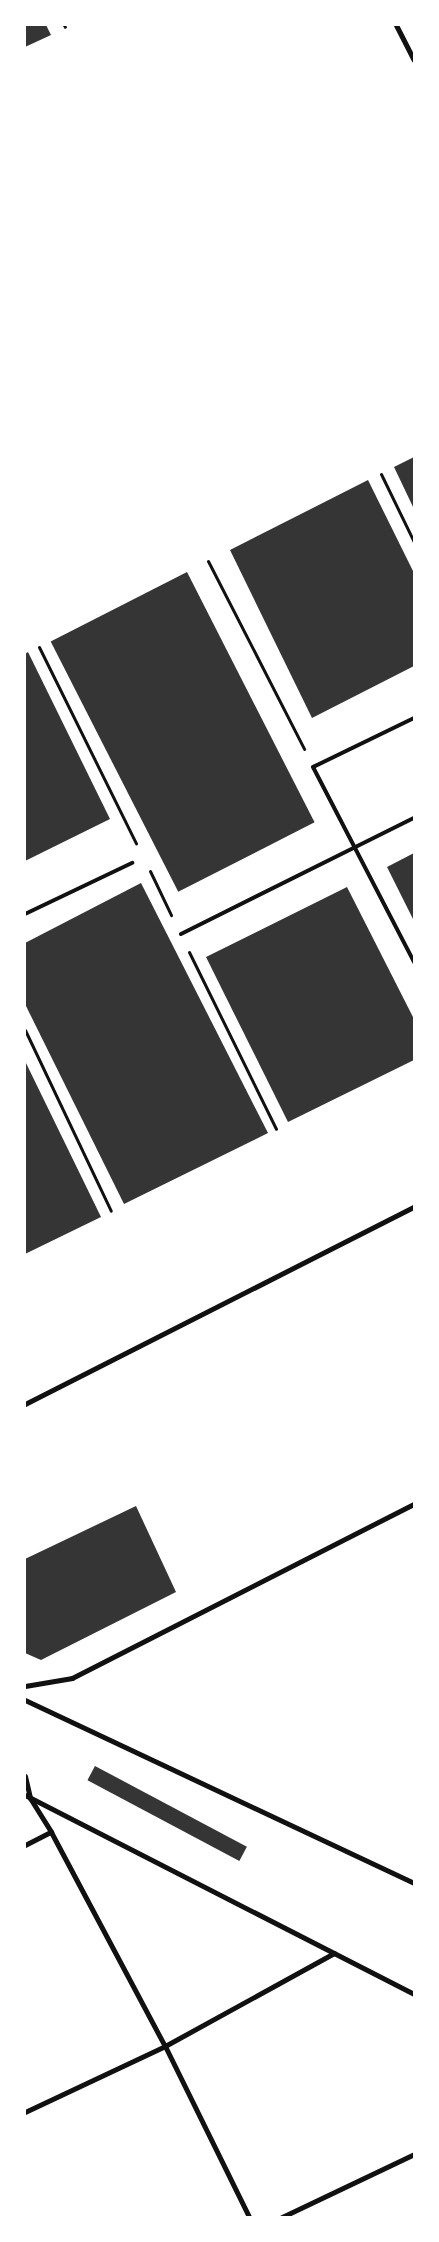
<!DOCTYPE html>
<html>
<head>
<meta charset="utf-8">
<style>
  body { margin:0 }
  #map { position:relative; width:439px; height:2242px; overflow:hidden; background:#fff; font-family:"DejaVu Sans",sans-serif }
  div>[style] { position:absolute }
  .building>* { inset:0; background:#353535; transform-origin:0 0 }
  .path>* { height:3px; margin:-1.5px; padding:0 1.5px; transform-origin:1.5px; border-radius:1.5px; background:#111 }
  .service>* { height:4px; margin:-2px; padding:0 2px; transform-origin:2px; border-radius:2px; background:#111 }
  .minor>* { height:5px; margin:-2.5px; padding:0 2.5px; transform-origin:2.5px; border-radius:2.5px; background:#111 }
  span { translate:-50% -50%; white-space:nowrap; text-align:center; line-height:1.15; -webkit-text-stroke:5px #fff; paint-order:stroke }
  .frame { position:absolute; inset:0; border:26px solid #fff; pointer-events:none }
</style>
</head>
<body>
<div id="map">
  <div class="building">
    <i style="clip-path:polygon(25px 25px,46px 25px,51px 35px,25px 47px)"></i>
    <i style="clip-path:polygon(414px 457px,414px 509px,394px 467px)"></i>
    <i style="clip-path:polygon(368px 480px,414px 573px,414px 666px,312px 718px,230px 550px)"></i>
    <i style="left:187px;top:572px;width:281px;height:153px;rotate:63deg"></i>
    <i style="clip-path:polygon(28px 652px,110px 819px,25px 861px,25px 654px)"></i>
    <i style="clip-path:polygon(414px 853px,414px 921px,387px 867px)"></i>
    <i style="clip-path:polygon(141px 883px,268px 1133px,124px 1204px,25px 1004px,25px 943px)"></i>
    <i style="clip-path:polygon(347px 887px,414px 1019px,414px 1060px,288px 1122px,206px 957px)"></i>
    <i style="clip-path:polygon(25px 1061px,101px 1217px,25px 1254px)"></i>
    <i style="clip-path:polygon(136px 1506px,176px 1592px,41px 1660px,25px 1653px,25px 1559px)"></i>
    <i style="left:95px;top:1766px;width:172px;height:16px;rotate:28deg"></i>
  </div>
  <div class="path">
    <i style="left:64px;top:25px;width:2px;rotate:63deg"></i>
    <i style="left:381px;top:474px;width:76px;rotate:64.1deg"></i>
    <i style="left:208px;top:561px;width:211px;rotate:62.9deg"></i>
    <i style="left:39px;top:647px;width:219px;rotate:63.7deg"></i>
    <i style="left:150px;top:871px;width:49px;rotate:64.5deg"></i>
    <i style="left:189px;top:952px;width:197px;rotate:63.8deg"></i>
    <i style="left:25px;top:1030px;width:200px;rotate:64.6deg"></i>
  </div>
  <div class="service">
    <i style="left:414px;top:718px;width:112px;rotate:154.1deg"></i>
    <i style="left:313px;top:767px;width:220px;rotate:62.6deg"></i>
    <i style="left:25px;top:914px;width:119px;rotate:-25.5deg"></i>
    <i style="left:181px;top:934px;width:260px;rotate:-26.5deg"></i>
  </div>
  <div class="minor">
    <i style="left:396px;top:25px;width:39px;rotate:63deg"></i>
    <i style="left:25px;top:1404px;width:436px;rotate:-26.9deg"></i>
    <i style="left:25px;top:1686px;width:48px;rotate:-9.7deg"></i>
    <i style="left:72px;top:1678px;width:384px;rotate:-27deg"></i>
    <i style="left:25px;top:1700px;width:430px;rotate:25.2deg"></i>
    <i style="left:25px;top:1776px;width:23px;rotate:77deg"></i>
    <i style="left:30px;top:1798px;width:40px;rotate:58deg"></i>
    <i style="left:51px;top:1832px;width:242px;rotate:62deg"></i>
    <i style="left:165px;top:2046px;width:191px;rotate:63.8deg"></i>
    <i style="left:25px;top:1795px;width:437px;rotate:27.1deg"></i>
    <i style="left:25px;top:1845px;width:29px;rotate:-27deg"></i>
    <i style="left:25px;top:2112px;width:155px;rotate:-25.2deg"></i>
    <i style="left:165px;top:2046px;width:193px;rotate:-28.8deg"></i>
    <i style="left:282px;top:2217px;width:146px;rotate:-25.5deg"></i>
  </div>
  <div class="frame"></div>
</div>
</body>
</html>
